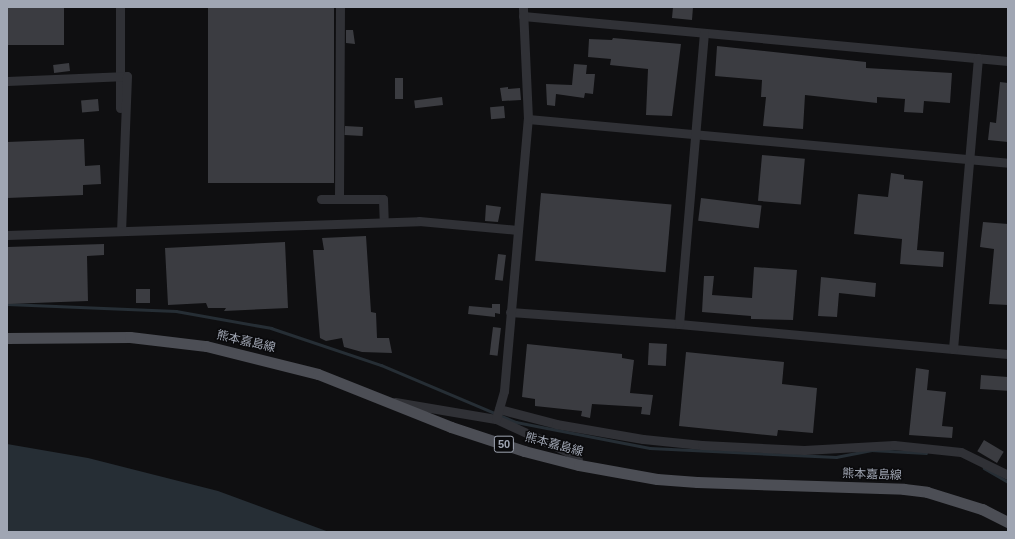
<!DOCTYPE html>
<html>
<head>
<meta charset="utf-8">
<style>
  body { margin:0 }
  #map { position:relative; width:1015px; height:539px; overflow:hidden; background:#0f0f11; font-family:Arial,"Noto Sans JP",sans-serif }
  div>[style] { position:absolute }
  .water>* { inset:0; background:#262e35 }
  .stream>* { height:2.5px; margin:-1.25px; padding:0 1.25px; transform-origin:1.25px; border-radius:1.25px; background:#262e35 }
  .building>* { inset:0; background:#3b3c41; transform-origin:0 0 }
  .minor>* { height:9px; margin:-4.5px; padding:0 4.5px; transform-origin:4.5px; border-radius:4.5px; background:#303136 }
  .major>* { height:11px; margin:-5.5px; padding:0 5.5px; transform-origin:5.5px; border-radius:5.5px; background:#4c4e55 }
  span { translate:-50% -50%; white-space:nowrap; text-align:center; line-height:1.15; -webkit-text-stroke:3px #0a0a0c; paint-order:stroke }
  .shield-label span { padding:1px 3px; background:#0a0a0c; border:1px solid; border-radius:3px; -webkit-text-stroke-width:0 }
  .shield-label { font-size:11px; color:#a0a6b3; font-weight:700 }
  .street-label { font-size:12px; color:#a0a6b3 }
  .frame { position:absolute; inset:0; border:8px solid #a0a6b3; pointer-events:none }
</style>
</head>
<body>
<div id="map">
  <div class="water">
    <i style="clip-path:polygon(7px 444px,88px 458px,218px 491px,329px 532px,7px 532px)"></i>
  </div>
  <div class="stream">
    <i style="left:7px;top:304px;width:169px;rotate:2.4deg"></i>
    <i style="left:176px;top:311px;width:97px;rotate:10.1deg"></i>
    <i style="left:271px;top:328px;width:116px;rotate:18.6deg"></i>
    <i style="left:381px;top:365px;width:147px;rotate:22.9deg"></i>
    <i style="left:516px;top:422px;width:136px;rotate:11deg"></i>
    <i style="left:650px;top:448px;width:186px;rotate:2.8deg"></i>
    <i style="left:836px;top:457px;width:36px;rotate:-11deg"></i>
    <i style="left:871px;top:450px;width:55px;rotate:3.1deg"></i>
    <i style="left:984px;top:468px;width:28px;rotate:30deg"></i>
  </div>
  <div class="building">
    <i style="left:7px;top:7px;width:57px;height:38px"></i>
    <i style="left:208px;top:7px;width:126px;height:176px"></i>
    <i style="clip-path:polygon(673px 7px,693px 7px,692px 20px,672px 18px)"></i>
    <i style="clip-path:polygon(346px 30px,353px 30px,355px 44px,346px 43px)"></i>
    <i style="clip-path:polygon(613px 38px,681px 44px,672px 116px,646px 115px,648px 69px,610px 65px,611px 59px,588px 57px,589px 39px,612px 40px)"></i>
    <i style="clip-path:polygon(717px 46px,866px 62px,866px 68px,952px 73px,950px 103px,924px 101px,923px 113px,904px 112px,905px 99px,877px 97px,877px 103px,805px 95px,803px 129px,763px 126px,766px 97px,761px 97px,762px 80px,715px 76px)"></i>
    <i style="left:69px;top:63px;width:8px;height:16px;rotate:83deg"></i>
    <i style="clip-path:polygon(574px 64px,587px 65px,586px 74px,595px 74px,593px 94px,585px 93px,584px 98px,556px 94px,555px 106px,547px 105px,546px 84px,572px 85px)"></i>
    <i style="left:395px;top:78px;width:8px;height:21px"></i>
    <i style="clip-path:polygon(1000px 82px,1008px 83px,1008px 142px,988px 140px,990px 122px,996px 123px)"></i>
    <i style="clip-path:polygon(508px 87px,508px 89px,520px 88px,521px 100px,502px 101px,500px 88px)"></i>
    <i style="left:442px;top:97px;width:8px;height:28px;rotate:83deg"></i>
    <i style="left:98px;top:99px;width:12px;height:17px;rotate:85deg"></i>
    <i style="left:504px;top:106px;width:12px;height:14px;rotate:85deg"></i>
    <i style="left:345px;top:126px;width:18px;height:9px;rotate:3deg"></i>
    <i style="clip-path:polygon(84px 139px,85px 166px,100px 165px,101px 184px,83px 185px,83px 195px,7px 198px,7px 142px)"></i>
    <i style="left:762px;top:155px;width:43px;height:46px;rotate:5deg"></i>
    <i style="clip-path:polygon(891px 173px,904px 175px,904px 179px,923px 181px,917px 250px,944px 252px,943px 267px,900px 264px,902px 239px,854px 234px,858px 194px,888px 197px)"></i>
    <i style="left:541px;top:193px;width:131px;height:68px;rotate:5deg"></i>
    <i style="left:701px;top:198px;width:61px;height:23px;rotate:7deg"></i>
    <i style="clip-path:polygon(486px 205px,501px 207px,498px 222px,485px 221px)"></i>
    <i style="clip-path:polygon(983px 222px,1008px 224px,1008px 305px,989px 304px,994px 249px,980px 247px)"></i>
    <i style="clip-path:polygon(366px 236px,371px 312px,376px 313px,377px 338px,389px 338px,392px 353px,362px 352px,344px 347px,342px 338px,326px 341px,320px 338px,313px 250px,324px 250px,322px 238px)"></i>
    <i style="clip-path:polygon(285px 242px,288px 308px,224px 311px,226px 308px,208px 308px,206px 303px,168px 305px,165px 248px)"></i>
    <i style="clip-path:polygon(104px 244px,104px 255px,87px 256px,88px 301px,7px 304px,7px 247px)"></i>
    <i style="left:498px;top:254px;width:8px;height:26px;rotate:7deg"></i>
    <i style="clip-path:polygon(754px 267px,797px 270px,793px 320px,751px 319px,751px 316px,702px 312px,704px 276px,714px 276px,712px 295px,752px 298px)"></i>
    <i style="clip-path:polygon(821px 277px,876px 283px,875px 297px,839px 293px,837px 317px,818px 316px)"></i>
    <i style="left:136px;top:289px;width:14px;height:14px"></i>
    <i style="clip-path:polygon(492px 304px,500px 304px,500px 314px,495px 313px,495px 317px,468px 314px,469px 306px,492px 308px)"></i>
    <i style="left:493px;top:327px;width:8px;height:28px;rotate:7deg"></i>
    <i style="left:649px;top:343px;width:18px;height:22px;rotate:3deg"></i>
    <i style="clip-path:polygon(527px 344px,622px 354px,622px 358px,634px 360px,630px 393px,653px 395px,650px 415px,641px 414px,642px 407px,592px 404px,590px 418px,581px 416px,582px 411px,535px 406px,535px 399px,522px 397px)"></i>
    <i style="clip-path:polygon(686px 352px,784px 362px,782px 384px,817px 388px,813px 433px,778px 430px,777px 436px,679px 426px)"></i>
    <i style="clip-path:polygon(916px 368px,929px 370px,927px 390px,946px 392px,942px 426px,953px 427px,952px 438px,909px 435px)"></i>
    <i style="left:981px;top:375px;width:27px;height:14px;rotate:4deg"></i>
    <i style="left:984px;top:440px;width:23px;height:13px;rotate:31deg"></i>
  </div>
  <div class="minor">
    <i style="left:120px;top:7px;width:101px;rotate:90deg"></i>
    <i style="left:523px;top:16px;width:487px;rotate:5.3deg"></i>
    <i style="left:7px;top:81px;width:120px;rotate:-2.4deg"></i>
    <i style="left:127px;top:76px;width:155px;rotate:92.2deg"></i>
    <i style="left:528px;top:119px;width:482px;rotate:5.2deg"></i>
    <i style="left:339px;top:197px;width:190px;rotate:-89.7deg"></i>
    <i style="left:321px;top:199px;width:62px"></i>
    <i style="left:383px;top:199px;width:23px;rotate:88deg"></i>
    <i style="left:7px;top:235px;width:412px;rotate:-1.9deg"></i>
    <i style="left:419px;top:221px;width:99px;rotate:5.2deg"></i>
    <i style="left:510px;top:312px;width:169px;rotate:4.1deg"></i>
    <i style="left:679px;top:324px;width:330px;rotate:5.2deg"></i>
    <i style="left:679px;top:324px;width:292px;rotate:-85.1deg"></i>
    <i style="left:953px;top:349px;width:292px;rotate:-85.1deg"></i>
    <i style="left:395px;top:402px;width:102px;rotate:9.6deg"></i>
    <i style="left:496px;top:419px;width:89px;rotate:24.6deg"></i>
    <i style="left:577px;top:456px;width:9px;rotate:77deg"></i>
    <i style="left:499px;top:409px;width:59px;rotate:14.7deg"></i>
    <i style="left:556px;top:424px;width:88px;rotate:9.8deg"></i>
    <i style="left:643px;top:439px;width:59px;rotate:5.8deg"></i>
    <i style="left:702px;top:445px;width:102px;rotate:2.8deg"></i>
    <i style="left:804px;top:450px;width:90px;rotate:-3.2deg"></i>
    <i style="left:894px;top:445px;width:67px;rotate:6deg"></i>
    <i style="left:961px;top:452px;width:52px;rotate:26.1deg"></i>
    <i style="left:496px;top:419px;width:29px;rotate:-74deg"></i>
    <i style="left:504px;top:391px;width:273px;rotate:-85deg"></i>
    <i style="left:528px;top:119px;width:112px;rotate:-92.6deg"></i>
  </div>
  <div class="major">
    <i style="left:7px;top:338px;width:123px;rotate:-0.5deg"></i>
    <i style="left:130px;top:337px;width:77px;rotate:6.8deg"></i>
    <i style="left:206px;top:346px;width:115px;rotate:14deg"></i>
    <i style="left:318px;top:374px;width:143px;rotate:21.7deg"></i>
    <i style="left:451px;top:427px;width:77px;rotate:18.2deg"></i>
    <i style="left:524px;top:451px;width:57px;rotate:14.3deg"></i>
    <i style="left:579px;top:465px;width:79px;rotate:10.2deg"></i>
    <i style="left:657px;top:479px;width:40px;rotate:4.3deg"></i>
    <i style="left:697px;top:482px;width:207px;rotate:1.9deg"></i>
    <i style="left:904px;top:489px;width:23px;rotate:7deg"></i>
    <i style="left:927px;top:492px;width:58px;rotate:17.2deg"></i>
    <i style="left:982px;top:509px;width:29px;rotate:27deg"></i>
  </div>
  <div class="shield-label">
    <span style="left:504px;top:444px">50</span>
  </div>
  <div class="street-label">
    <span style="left:246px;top:342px;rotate:13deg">熊本嘉島線</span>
    <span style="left:554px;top:445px;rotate:15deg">熊本嘉島線</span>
    <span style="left:872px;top:475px;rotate:2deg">熊本嘉島線</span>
  </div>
  <div class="frame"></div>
</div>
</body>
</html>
